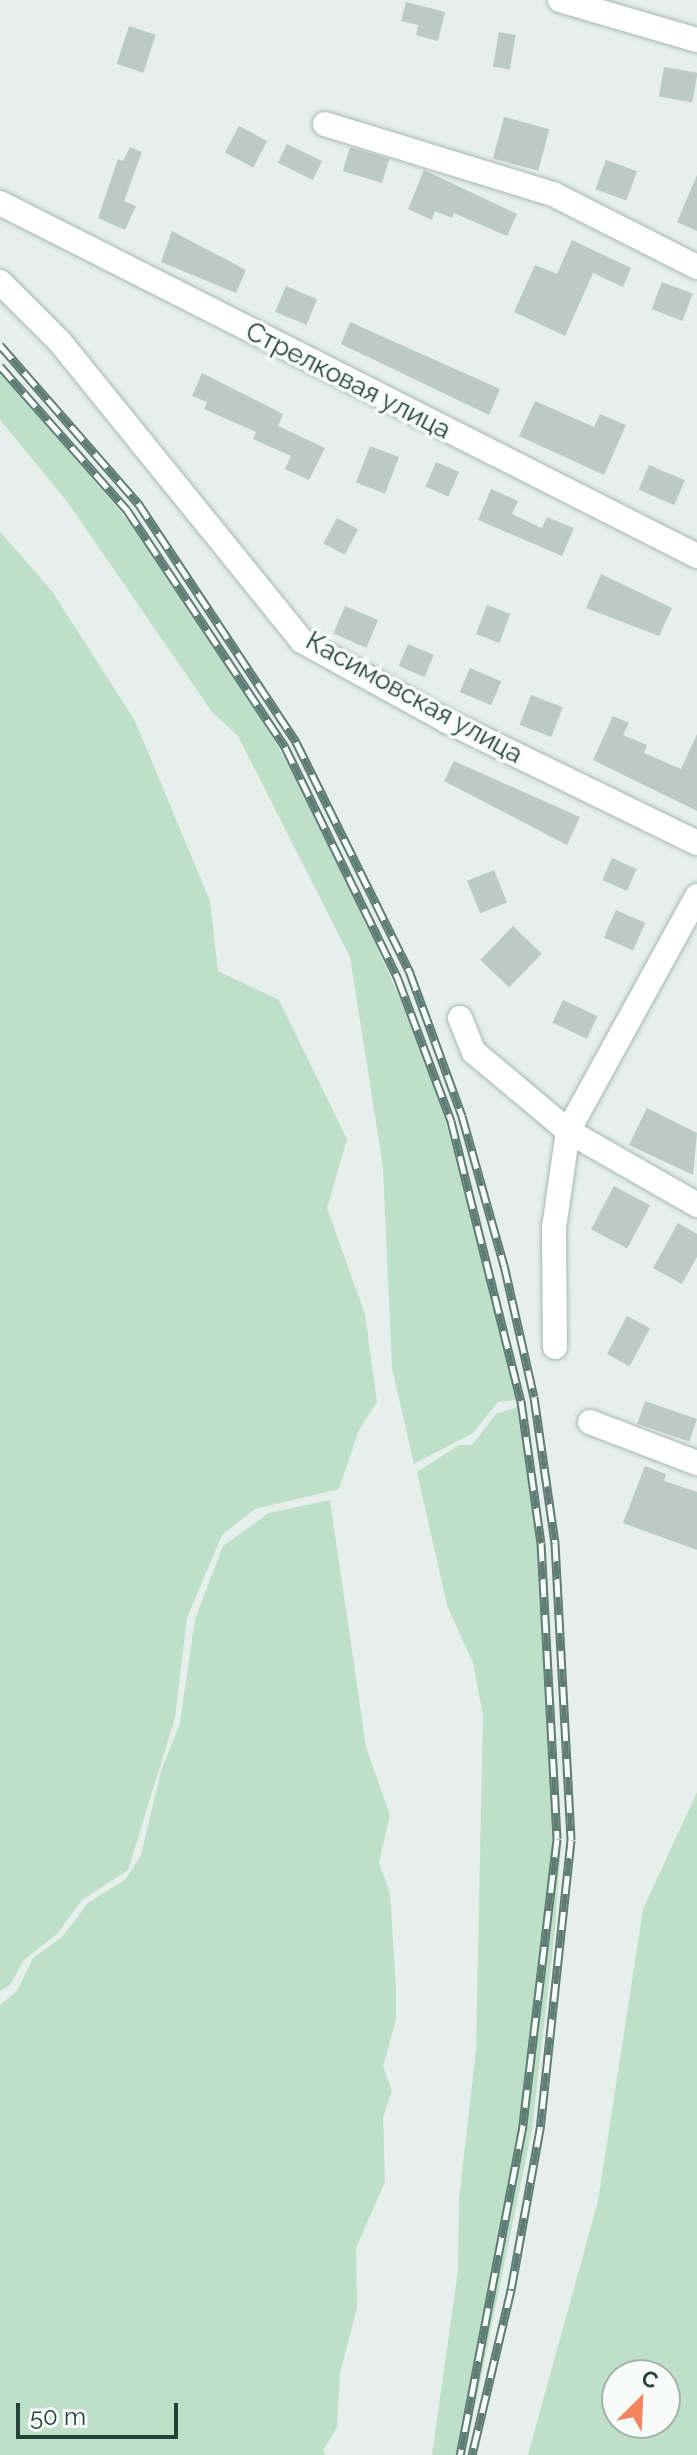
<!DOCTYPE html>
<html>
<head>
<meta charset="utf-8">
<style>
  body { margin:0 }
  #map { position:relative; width:697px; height:2455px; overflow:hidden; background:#e6efeb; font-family:Raleway,sans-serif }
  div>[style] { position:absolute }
  .green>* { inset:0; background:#bfe0c8 }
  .building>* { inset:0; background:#bbcac4; transform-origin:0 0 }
  .roads { filter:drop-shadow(0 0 2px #a8b8b2) drop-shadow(0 0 2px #a8b8b2) }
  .minor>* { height:24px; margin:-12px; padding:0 12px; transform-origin:12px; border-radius:12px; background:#fff }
  .rail>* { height:9px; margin-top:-4.5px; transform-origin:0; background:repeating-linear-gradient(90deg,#f7fbf9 0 18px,#5f7d75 0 36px); box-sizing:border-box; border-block:2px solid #5f7d75 }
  span { translate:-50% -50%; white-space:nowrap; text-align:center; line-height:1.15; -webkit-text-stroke:7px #f7fbf9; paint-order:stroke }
  .street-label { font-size:26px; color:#24423a }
  .north { position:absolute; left:601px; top:2359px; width:80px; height:80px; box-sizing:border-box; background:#f7fbf9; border:2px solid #a3b1ad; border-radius:50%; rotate:24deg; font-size:22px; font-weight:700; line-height:32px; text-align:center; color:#24423a }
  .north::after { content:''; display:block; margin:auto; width:28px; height:36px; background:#f4845f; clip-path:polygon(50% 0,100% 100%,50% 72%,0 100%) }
  .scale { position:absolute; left:16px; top:2403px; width:162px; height:36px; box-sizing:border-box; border:4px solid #24423a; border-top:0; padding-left:10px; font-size:24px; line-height:28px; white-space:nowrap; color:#24423a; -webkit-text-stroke:6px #f7fbf9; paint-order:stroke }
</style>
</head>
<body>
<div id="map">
  <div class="green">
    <i style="clip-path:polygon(0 372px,134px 527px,242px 683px,319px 819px,427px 1058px,492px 1281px,516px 1400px,498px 1402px,473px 1433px,414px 1464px,392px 1368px,383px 1167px,350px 957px,238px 736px,212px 712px,66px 500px,0 420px)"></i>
    <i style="clip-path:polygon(0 532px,52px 591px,135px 721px,210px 901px,218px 971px,279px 1000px,347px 1139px,327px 1208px,365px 1314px,377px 1402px,359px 1430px,339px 1489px,255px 1509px,222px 1535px,187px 1618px,175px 1718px,128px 1870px,82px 1900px,57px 1934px,24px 1960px,10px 1985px,0 1991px)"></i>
    <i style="clip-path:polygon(520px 1406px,548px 1592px,561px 1845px,555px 1929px,532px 2129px,465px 2455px,432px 2455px,458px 2270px,459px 2198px,476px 2050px,483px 1715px,473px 1663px,447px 1605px,417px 1472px,459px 1445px,472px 1445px,496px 1414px)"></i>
    <i style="clip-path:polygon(330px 1500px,366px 1747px,390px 1815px,379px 1863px,390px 1893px,396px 1988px,396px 2020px,383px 2066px,392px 2091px,383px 2118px,385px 2182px,356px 2248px,357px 2308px,340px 2373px,337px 2428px,323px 2450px,326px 2455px,0 2455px,0 2005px,17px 1991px,33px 1958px,63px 1936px,88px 1903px,126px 1879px,141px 1855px,161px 1771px,180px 1723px,195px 1619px,223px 1546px,269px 1513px)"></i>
    <i style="clip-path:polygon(evenodd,697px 1792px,697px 2455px,528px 2455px,598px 2201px,643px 1909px,697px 1792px,617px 2375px,665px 2375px,665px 2423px,617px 2423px,617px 2375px)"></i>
  </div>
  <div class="building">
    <i style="clip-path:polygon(406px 2px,445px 12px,438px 41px,416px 35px,418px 25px,401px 21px)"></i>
    <i style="left:129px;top:26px;width:28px;height:40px;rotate:18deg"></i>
    <i style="left:499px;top:32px;width:17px;height:35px;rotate:10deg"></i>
    <i style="left:664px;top:67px;width:34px;height:30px;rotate:10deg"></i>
    <i style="left:504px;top:117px;width:47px;height:43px;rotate:15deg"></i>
    <i style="left:239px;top:126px;width:32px;height:30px;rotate:28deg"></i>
    <i style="left:287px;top:144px;width:39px;height:21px;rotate:26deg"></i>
    <i style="clip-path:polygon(130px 147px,142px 152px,124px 201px,136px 206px,125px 230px,98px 218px,118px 159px,123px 161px)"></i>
    <i style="left:350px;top:147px;width:41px;height:25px;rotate:17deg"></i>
    <i style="left:606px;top:160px;width:33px;height:31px;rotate:20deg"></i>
    <i style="clip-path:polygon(424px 170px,517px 214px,507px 236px,454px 213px,452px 218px,435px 211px,432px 220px,408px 209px)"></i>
    <i style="clip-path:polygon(697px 175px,697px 231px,677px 222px)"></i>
    <i style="clip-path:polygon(172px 231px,246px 270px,236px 293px,161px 262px)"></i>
    <i style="clip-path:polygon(572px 240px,631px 268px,623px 287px,593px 273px,565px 336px,514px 312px,535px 265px,557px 274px)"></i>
    <i style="left:662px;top:282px;width:33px;height:29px;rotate:21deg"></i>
    <i style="left:286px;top:286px;width:34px;height:28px;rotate:23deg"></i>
    <i style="clip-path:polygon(350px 322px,500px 389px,489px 415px,341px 344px)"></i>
    <i style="clip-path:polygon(202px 373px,283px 414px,278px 426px,325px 448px,309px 480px,285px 469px,291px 456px,253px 439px,256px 432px,204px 409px,207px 402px,192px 396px)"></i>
    <i style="clip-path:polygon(535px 401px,594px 427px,600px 414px,626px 425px,604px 475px,519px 436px)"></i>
    <i style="left:370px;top:446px;width:31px;height:39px;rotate:21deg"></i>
    <i style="left:436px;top:462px;width:25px;height:27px;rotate:23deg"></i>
    <i style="left:649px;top:465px;width:39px;height:27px;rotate:23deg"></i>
    <i style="clip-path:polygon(491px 489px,518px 501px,512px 514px,542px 528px,547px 517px,574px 528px,562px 556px,478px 520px)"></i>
    <i style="left:337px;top:518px;width:24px;height:29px;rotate:28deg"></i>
    <i style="clip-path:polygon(601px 574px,672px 608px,659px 636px,586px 608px)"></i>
    <i style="left:487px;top:605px;width:25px;height:31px;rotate:21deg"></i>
    <i style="left:345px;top:606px;width:36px;height:30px;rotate:23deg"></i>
    <i style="left:408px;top:644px;width:28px;height:24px;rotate:23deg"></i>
    <i style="left:470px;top:668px;width:34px;height:26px;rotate:23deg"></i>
    <i style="left:531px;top:695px;width:34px;height:32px;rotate:21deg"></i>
    <i style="clip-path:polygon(613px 716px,629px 723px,623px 735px,647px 745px,644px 753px,681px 769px,697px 734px,697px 811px,593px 760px)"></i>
    <i style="clip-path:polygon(454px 761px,580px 817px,567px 845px,444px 781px)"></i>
    <i style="left:612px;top:858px;width:27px;height:24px;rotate:24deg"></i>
    <i style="left:494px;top:870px;width:35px;height:29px;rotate:68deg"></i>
    <i style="left:616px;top:910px;width:32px;height:30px;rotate:24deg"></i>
    <i style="left:513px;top:926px;width:40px;height:47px;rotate:44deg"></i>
    <i style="left:563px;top:1000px;width:38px;height:25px;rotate:25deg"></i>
    <i style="clip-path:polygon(647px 1108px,697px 1133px,693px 1175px,629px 1145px)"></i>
    <i style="left:614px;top:1186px;width:41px;height:49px;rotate:28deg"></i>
    <i style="clip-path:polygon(678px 1223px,697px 1234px,697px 1257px,682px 1284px,653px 1268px)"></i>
    <i style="left:627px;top:1316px;width:26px;height:43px;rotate:28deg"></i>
    <i style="left:645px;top:1401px;width:55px;height:24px;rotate:19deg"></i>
    <i style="clip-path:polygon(645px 1466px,666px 1474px,664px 1481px,697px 1492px,697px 1550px,623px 1523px)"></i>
  </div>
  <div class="roads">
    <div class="minor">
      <i style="left:560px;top:0;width:143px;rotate:16.3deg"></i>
      <i style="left:325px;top:124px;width:239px;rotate:17.1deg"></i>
      <i style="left:553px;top:194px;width:161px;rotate:26.9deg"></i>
      <i style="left:0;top:203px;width:781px;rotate:26.86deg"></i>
      <i style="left:0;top:282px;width:85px;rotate:45deg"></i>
      <i style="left:60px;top:342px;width:385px;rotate:51deg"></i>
      <i style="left:302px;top:641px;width:166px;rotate:28.9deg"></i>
      <i style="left:447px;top:721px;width:278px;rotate:26deg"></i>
      <i style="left:460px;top:1018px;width:37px;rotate:68deg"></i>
      <i style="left:474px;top:1052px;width:123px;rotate:40deg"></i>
      <i style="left:568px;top:1131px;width:149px;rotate:29.8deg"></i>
      <i style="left:555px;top:1347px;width:119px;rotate:-90.5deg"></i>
      <i style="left:554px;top:1228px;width:98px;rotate:-81.8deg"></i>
      <i style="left:568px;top:1131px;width:268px;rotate:-61.2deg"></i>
      <i style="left:590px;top:1422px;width:115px;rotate:21deg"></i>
    </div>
  </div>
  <div class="rail">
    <i style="left:0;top:345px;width:210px;rotate:48.9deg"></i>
    <i style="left:138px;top:503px;width:287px;rotate:56.5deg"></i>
    <i style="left:296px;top:742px;width:258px;rotate:63.7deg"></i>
    <i style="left:410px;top:973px;width:152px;rotate:70deg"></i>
    <i style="left:462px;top:1116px;width:155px;rotate:74.3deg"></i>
    <i style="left:504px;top:1265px;width:135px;rotate:77.2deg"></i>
    <i style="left:534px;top:1397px;width:148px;rotate:81.8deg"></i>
    <i style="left:555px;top:1543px;width:297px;rotate:86.9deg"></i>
    <i style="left:571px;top:1840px;width:291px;rotate:96.1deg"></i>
    <i style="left:540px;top:2129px;width:164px;rotate:100.2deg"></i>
    <i style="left:511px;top:2290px;width:170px;rotate:103.3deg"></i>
    <i style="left:0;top:366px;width:192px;rotate:48.6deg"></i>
    <i style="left:127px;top:510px;width:285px;rotate:56.3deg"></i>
    <i style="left:285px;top:747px;width:258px;rotate:64deg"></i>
    <i style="left:398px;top:979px;width:152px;rotate:69.5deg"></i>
    <i style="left:451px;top:1121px;width:289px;rotate:76deg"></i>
    <i style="left:521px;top:1401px;width:143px;rotate:82deg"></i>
    <i style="left:541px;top:1543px;width:296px;rotate:86.9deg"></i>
    <i style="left:557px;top:1839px;width:294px;rotate:96.8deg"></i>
    <i style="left:522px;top:2131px;width:330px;rotate:100.8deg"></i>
  </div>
  <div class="street-label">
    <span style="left:348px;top:381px;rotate:27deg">Стрелковая улица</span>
    <span style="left:414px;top:698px;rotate:29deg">Касимовская улица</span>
  </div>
  <div class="north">С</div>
  <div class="scale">50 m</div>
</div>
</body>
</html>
